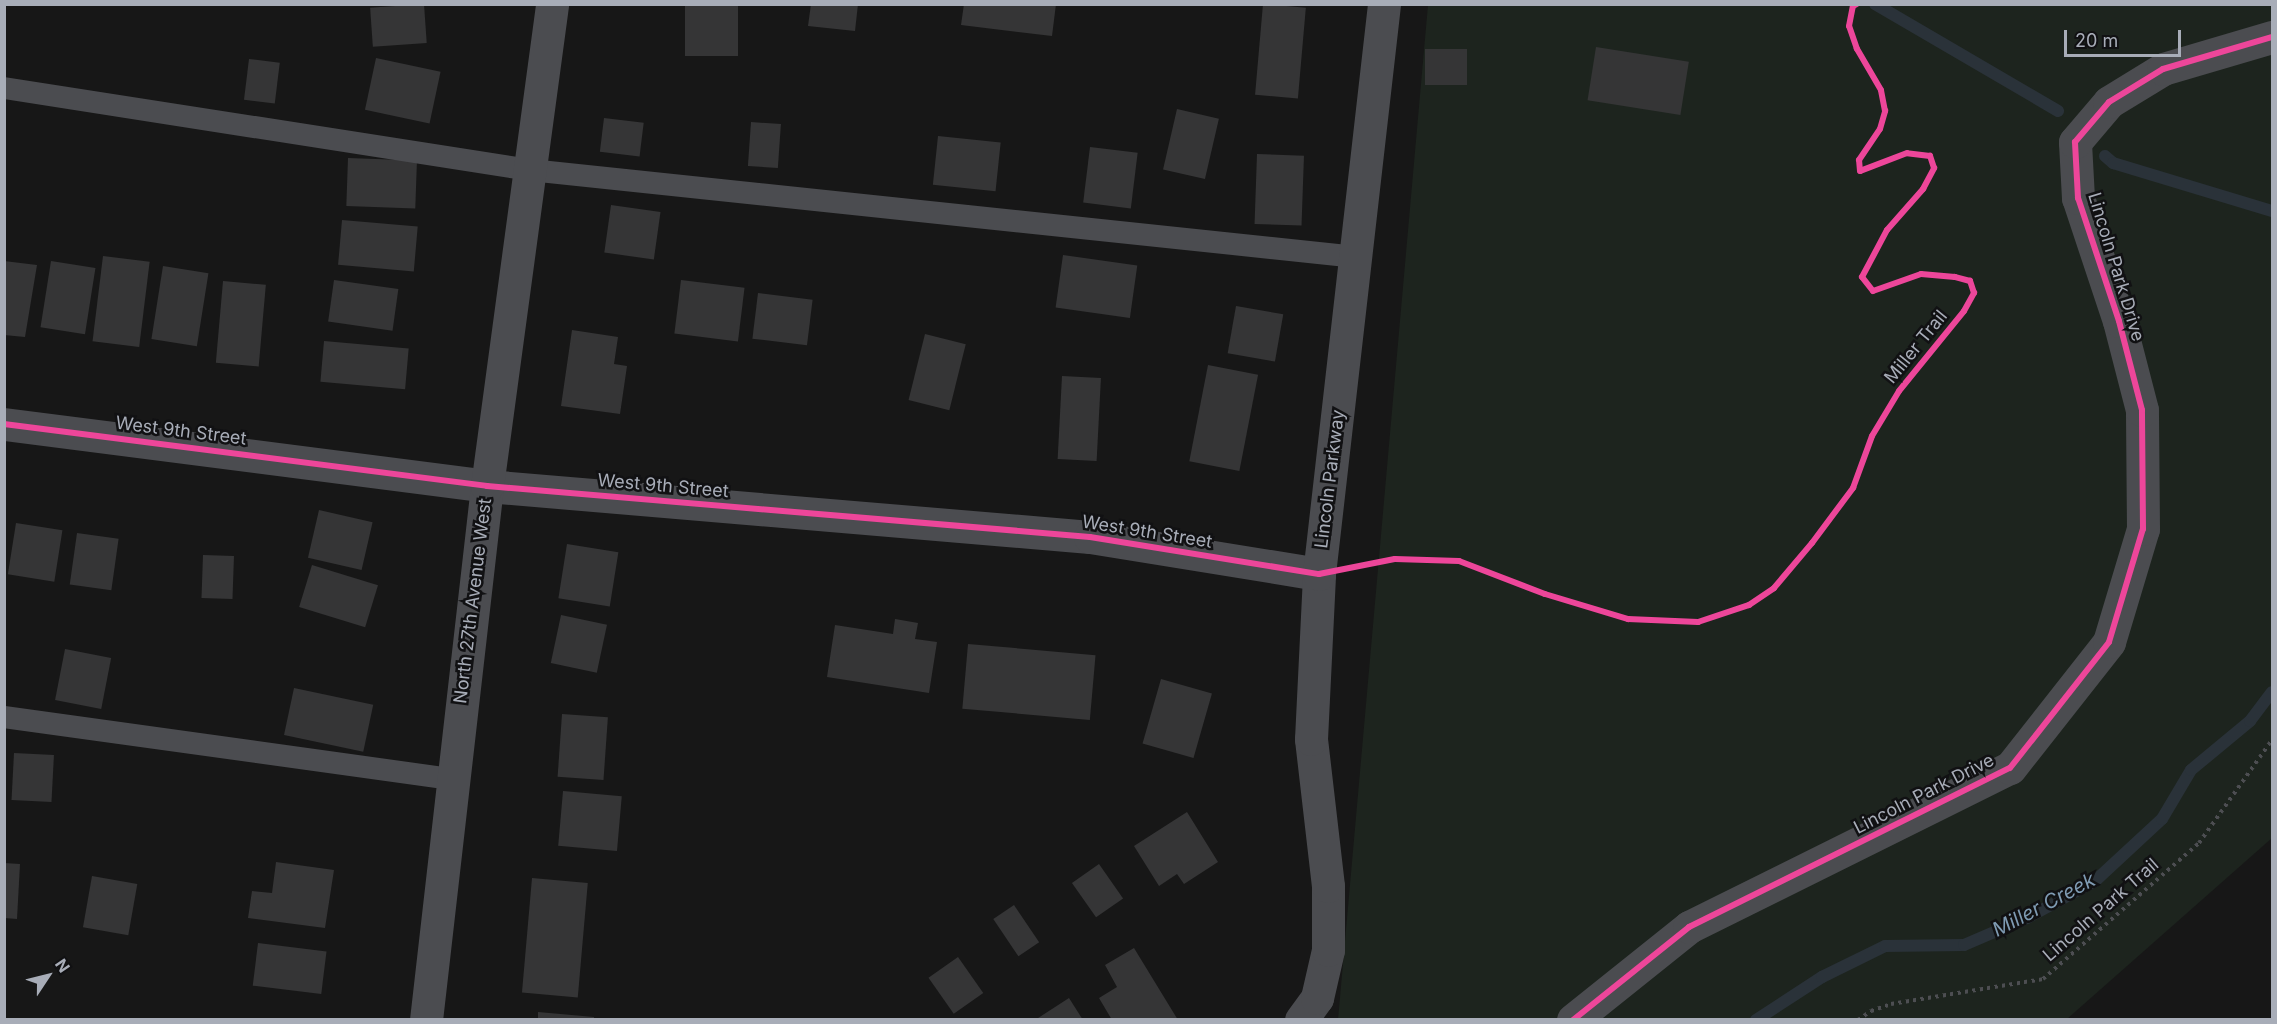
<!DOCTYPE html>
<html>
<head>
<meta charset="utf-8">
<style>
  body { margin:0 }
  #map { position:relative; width:2277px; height:1024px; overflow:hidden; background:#171717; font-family:Inter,sans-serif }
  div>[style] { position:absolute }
  .green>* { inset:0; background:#1d241e }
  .stream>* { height:12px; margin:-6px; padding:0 6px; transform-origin:6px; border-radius:6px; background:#2a3239 }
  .building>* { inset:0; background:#353536; transform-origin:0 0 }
  .path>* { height:4px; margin-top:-2px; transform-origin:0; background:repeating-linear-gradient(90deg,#4d4e52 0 3px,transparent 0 7.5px) }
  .service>* { height:22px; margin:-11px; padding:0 11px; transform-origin:11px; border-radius:11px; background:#4b4c50 }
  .minor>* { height:33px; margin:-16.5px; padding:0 16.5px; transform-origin:16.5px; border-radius:16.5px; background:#4b4c50 }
  .cycleway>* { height:6px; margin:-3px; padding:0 3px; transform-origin:3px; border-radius:3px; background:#ed469a }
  span { translate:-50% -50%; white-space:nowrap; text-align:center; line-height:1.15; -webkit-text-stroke:5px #111113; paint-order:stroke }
  .street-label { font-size:18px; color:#a8adb8 }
  .water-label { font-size:20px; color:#7f9bb3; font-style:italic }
  .frame { position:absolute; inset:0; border:6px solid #a8adb8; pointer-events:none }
  .north { position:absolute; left:18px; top:946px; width:60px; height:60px; -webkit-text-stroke:4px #111113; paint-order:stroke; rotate:55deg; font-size:16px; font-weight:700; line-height:24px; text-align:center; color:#a8adb8 }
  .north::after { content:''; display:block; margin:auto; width:21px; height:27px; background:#a8adb8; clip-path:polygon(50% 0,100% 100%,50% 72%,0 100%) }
  .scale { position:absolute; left:2064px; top:30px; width:117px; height:27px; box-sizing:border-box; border:3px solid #a8adb8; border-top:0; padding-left:8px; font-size:18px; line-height:21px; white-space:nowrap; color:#a8adb8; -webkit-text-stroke:4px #111113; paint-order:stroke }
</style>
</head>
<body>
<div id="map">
  <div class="green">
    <i style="clip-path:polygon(1428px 5px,2272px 5px,2272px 838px,2067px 1019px,1338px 1020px)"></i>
  </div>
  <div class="stream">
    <i style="left:1875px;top:4px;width:212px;rotate:30.3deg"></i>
    <i style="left:2105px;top:156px;width:11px;rotate:41deg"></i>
    <i style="left:2113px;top:163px;width:166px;rotate:16.8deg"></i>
    <i style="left:1756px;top:1020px;width:79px;rotate:-33.1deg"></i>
    <i style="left:1822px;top:977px;width:70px;rotate:-26.2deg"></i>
    <i style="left:1885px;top:946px;width:79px;rotate:-0.7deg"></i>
    <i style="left:1964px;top:945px;width:69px;rotate:-23.2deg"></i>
    <i style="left:2027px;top:918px;width:77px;rotate:-28.6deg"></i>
    <i style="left:2095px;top:881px;width:91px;rotate:-42.8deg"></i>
    <i style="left:2162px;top:819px;width:57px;rotate:-59.4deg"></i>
    <i style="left:2191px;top:770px;width:77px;rotate:-39.7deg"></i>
    <i style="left:2250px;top:721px;width:36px;rotate:-53deg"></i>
  </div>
  <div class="building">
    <i style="left:424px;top:4px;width:39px;height:54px;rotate:86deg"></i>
    <i style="left:685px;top:4px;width:53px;height:52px"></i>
    <i style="clip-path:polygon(811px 4px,858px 4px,855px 31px,808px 26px)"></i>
    <i style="clip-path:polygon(964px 4px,1056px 4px,1052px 36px,961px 25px)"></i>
    <i style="left:1263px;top:4px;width:43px;height:91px;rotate:5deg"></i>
    <i style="left:1596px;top:47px;width:94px;height:54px;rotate:9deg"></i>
    <i style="left:1425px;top:49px;width:42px;height:36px"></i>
    <i style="left:376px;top:58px;width:66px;height:53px;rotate:12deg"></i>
    <i style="left:249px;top:59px;width:31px;height:41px;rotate:7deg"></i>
    <i style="left:1177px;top:109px;width:43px;height:62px;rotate:13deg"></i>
    <i style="left:604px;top:118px;width:40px;height:34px;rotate:7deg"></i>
    <i style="left:751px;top:122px;width:30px;height:44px;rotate:4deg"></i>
    <i style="left:938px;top:136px;width:63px;height:49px;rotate:6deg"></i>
    <i style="left:1090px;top:147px;width:48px;height:56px;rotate:7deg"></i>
    <i style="left:1257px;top:154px;width:47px;height:70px;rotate:2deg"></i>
    <i style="left:348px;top:158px;width:69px;height:48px;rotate:2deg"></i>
    <i style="left:611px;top:205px;width:50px;height:48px;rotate:8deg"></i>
    <i style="left:342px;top:220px;width:76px;height:45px;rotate:5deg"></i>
    <i style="left:1063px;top:255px;width:75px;height:53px;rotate:8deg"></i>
    <i style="left:103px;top:256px;width:47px;height:86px;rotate:7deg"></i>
    <i style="clip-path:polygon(4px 261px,37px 265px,25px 337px,4px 335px)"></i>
    <i style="left:51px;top:261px;width:45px;height:67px;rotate:9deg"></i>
    <i style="left:163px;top:266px;width:46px;height:74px;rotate:9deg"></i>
    <i style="left:334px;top:280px;width:65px;height:42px;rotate:8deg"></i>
    <i style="left:681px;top:280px;width:64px;height:54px;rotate:7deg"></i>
    <i style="left:223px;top:281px;width:43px;height:82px;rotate:5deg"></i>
    <i style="left:758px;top:293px;width:55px;height:46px;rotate:7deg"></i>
    <i style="left:1236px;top:306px;width:48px;height:48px;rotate:10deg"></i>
    <i style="clip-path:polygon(572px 330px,618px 337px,614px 364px,627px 366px,620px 414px,561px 406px)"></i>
    <i style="left:925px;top:334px;width:42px;height:68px;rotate:14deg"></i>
    <i style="left:324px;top:341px;width:85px;height:41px;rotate:5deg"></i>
    <i style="left:1208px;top:365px;width:51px;height:98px;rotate:11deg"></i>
    <i style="left:1062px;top:376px;width:39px;height:83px;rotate:3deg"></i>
    <i style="left:319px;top:510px;width:55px;height:49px;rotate:13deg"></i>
    <i style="left:16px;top:523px;width:47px;height:52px;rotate:9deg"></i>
    <i style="left:77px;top:533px;width:42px;height:52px;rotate:8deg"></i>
    <i style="left:567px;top:544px;width:52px;height:55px;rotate:9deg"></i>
    <i style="left:203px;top:555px;width:31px;height:43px;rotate:2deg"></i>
    <i style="left:312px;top:565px;width:69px;height:44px;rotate:17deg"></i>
    <i style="left:561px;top:615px;width:47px;height:49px;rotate:12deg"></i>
    <i style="clip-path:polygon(895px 619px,918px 623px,915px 639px,937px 642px,929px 693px,827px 677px,835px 625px,893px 634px)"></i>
    <i style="left:968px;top:644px;width:128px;height:65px;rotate:5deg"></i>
    <i style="left:65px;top:649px;width:47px;height:52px;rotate:11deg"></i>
    <i style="left:1161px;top:679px;width:53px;height:67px;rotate:16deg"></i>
    <i style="left:294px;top:688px;width:81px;height:48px;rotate:12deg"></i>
    <i style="left:562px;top:714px;width:46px;height:63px;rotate:4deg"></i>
    <i style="left:14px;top:753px;width:40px;height:47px;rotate:3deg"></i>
    <i style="left:563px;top:791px;width:59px;height:55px;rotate:5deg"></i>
    <i style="clip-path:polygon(1187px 812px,1218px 862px,1184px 884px,1177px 874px,1159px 886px,1134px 846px)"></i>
    <i style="clip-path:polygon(276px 862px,334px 870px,325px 928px,248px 918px,252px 891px,272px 893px)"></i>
    <i style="clip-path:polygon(4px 863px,20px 864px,17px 919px,4px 918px)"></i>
    <i style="left:1099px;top:864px;width:42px;height:33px;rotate:55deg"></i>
    <i style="left:92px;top:876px;width:46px;height:52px;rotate:10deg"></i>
    <i style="left:532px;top:878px;width:56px;height:115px;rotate:5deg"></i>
    <i style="left:1014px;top:905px;width:45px;height:25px;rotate:56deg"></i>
    <i style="left:258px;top:943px;width:69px;height:43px;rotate:7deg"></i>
    <i style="clip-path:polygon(1134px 948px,1178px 1020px,1112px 1020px,1099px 998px,1117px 987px,1105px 965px)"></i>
    <i style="left:958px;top:957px;width:44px;height:36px;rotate:55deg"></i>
    <i style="clip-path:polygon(1069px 998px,1083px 1020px,1035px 1020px)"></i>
    <i style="clip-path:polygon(538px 1012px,594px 1017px,594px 1020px,538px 1020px)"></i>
  </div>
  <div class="path">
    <i style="left:1858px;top:1020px;width:16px;rotate:-35deg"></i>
    <i style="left:1871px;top:1011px;width:21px;rotate:-19deg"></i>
    <i style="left:1891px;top:1004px;width:154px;rotate:-9.3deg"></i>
    <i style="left:2043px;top:979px;width:207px;rotate:-41.1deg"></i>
    <i style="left:2199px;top:843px;width:126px;rotate:-54.7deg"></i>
  </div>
  <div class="service">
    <i style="left:4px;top:88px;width:532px;rotate:8.86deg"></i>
    <i style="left:530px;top:170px;width:831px;rotate:6.01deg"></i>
    <i style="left:4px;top:717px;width:452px;rotate:7.9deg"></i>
  </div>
  <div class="minor">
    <i style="left:4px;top:424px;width:487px;rotate:7.3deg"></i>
    <i style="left:487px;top:486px;width:605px;rotate:4.83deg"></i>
    <i style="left:1090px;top:537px;width:232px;rotate:9.2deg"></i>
    <i style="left:426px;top:1020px;width:537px;rotate:-83.48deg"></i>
    <i style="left:487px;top:486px;width:486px;rotate:-82.3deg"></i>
    <i style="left:1301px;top:1020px;width:27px;rotate:-54deg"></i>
    <i style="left:1317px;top:998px;width:49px;rotate:-77.1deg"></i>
    <i style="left:1328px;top:950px;width:64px;rotate:-90deg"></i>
    <i style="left:1328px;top:886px;width:148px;rotate:-96.6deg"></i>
    <i style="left:1311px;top:739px;width:165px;rotate:-87.2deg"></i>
    <i style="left:1319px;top:574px;width:574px;rotate:-83.49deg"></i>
    <i style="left:1573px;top:1020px;width:149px;rotate:-38.7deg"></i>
    <i style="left:1689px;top:927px;width:358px;rotate:-26.4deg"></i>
    <i style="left:2010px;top:768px;width:160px;rotate:-51.8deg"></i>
    <i style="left:2109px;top:642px;width:118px;rotate:-73.3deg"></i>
    <i style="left:2143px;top:529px;width:119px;rotate:-90.5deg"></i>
    <i style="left:2142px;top:410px;width:92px;rotate:-104.5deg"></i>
    <i style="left:2119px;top:321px;width:130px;rotate:-108.4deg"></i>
    <i style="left:2078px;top:198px;width:56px;rotate:-93.1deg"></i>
    <i style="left:2075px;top:142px;width:52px;rotate:-49.6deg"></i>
    <i style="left:2109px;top:102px;width:63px;rotate:-31.4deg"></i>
    <i style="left:2163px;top:69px;width:114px;rotate:-16.4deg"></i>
  </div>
  <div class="cycleway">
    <i style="left:4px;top:424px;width:487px;rotate:7.3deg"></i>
    <i style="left:487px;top:486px;width:605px;rotate:4.83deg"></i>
    <i style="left:1090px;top:537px;width:232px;rotate:9.2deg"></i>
    <i style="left:1319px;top:574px;width:77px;rotate:-11.2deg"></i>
    <i style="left:1395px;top:559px;width:64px;rotate:1.8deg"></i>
    <i style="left:1459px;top:561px;width:92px;rotate:21deg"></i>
    <i style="left:1545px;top:594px;width:87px;rotate:16.8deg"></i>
    <i style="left:1628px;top:619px;width:70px;rotate:2.5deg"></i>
    <i style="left:1698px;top:622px;width:54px;rotate:-18.4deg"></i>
    <i style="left:1749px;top:605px;width:30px;rotate:-34deg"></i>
    <i style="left:1774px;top:588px;width:59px;rotate:-49.8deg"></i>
    <i style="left:1812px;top:543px;width:69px;rotate:-53.3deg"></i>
    <i style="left:1853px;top:488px;width:55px;rotate:-69.9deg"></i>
    <i style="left:1872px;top:436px;width:52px;rotate:-59deg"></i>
    <i style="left:1899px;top:391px;width:103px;rotate:-50.9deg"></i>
    <i style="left:1964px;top:311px;width:21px;rotate:-61deg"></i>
    <i style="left:1974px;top:293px;width:13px;rotate:-108deg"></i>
    <i style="left:1970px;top:281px;width:16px;rotate:-165deg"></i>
    <i style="left:1955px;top:277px;width:34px;rotate:-175deg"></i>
    <i style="left:1921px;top:274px;width:51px;rotate:160.5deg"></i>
    <i style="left:1873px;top:291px;width:18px;rotate:-128deg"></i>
    <i style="left:1862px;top:277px;width:53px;rotate:-62deg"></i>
    <i style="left:1887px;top:230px;width:55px;rotate:-48.7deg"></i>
    <i style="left:1923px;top:189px;width:24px;rotate:-62deg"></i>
    <i style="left:1934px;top:168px;width:13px;rotate:-108deg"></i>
    <i style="left:1930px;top:156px;width:23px;rotate:-173deg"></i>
    <i style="left:1907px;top:153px;width:50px;rotate:159deg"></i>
    <i style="left:1860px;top:171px;width:11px;rotate:-95deg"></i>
    <i style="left:1859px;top:160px;width:37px;rotate:-56deg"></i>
    <i style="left:1880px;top:129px;width:19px;rotate:-74deg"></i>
    <i style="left:1885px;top:111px;width:21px;rotate:-101deg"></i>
    <i style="left:1881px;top:90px;width:48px;rotate:-120.3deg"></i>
    <i style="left:1857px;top:49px;width:24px;rotate:-109deg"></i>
    <i style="left:1849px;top:26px;width:20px;rotate:-79deg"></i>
    <i style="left:1853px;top:6px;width:4px;rotate:-27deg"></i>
    <i style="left:1573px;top:1020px;width:149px;rotate:-38.7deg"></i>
    <i style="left:1689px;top:927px;width:358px;rotate:-26.4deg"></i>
    <i style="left:2010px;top:768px;width:160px;rotate:-51.8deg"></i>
    <i style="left:2109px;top:642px;width:118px;rotate:-73.3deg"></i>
    <i style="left:2143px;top:529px;width:119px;rotate:-90.5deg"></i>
    <i style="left:2142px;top:410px;width:92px;rotate:-104.5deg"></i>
    <i style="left:2119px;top:321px;width:130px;rotate:-108.4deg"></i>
    <i style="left:2078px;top:198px;width:56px;rotate:-93.1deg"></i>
    <i style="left:2075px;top:142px;width:52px;rotate:-49.6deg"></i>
    <i style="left:2109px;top:102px;width:63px;rotate:-31.4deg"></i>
    <i style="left:2163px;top:69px;width:114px;rotate:-16.4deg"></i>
  </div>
  <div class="street-label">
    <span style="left:2116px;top:267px;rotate:73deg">Lincoln Park Drive</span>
    <span style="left:1916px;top:347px;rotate:-51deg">Miller Trail</span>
    <span style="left:181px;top:431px;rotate:7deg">West 9th Street</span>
    <span style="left:1330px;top:479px;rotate:-83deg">Lincoln Parkway</span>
    <span style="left:663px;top:486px;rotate:5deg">West 9th Street</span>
    <span style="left:1147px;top:532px;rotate:9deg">West 9th Street</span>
    <span style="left:473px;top:601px;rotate:-83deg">North 27th Avenue West</span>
    <span style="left:1924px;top:794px;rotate:-27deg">Lincoln Park Drive</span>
    <span style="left:2101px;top:910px;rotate:-41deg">Lincoln Park Trail</span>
  </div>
  <div class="water-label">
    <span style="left:2044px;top:905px;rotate:-28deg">Miller Creek</span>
  </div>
  <div class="frame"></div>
  <div class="north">N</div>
  <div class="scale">20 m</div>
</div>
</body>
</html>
